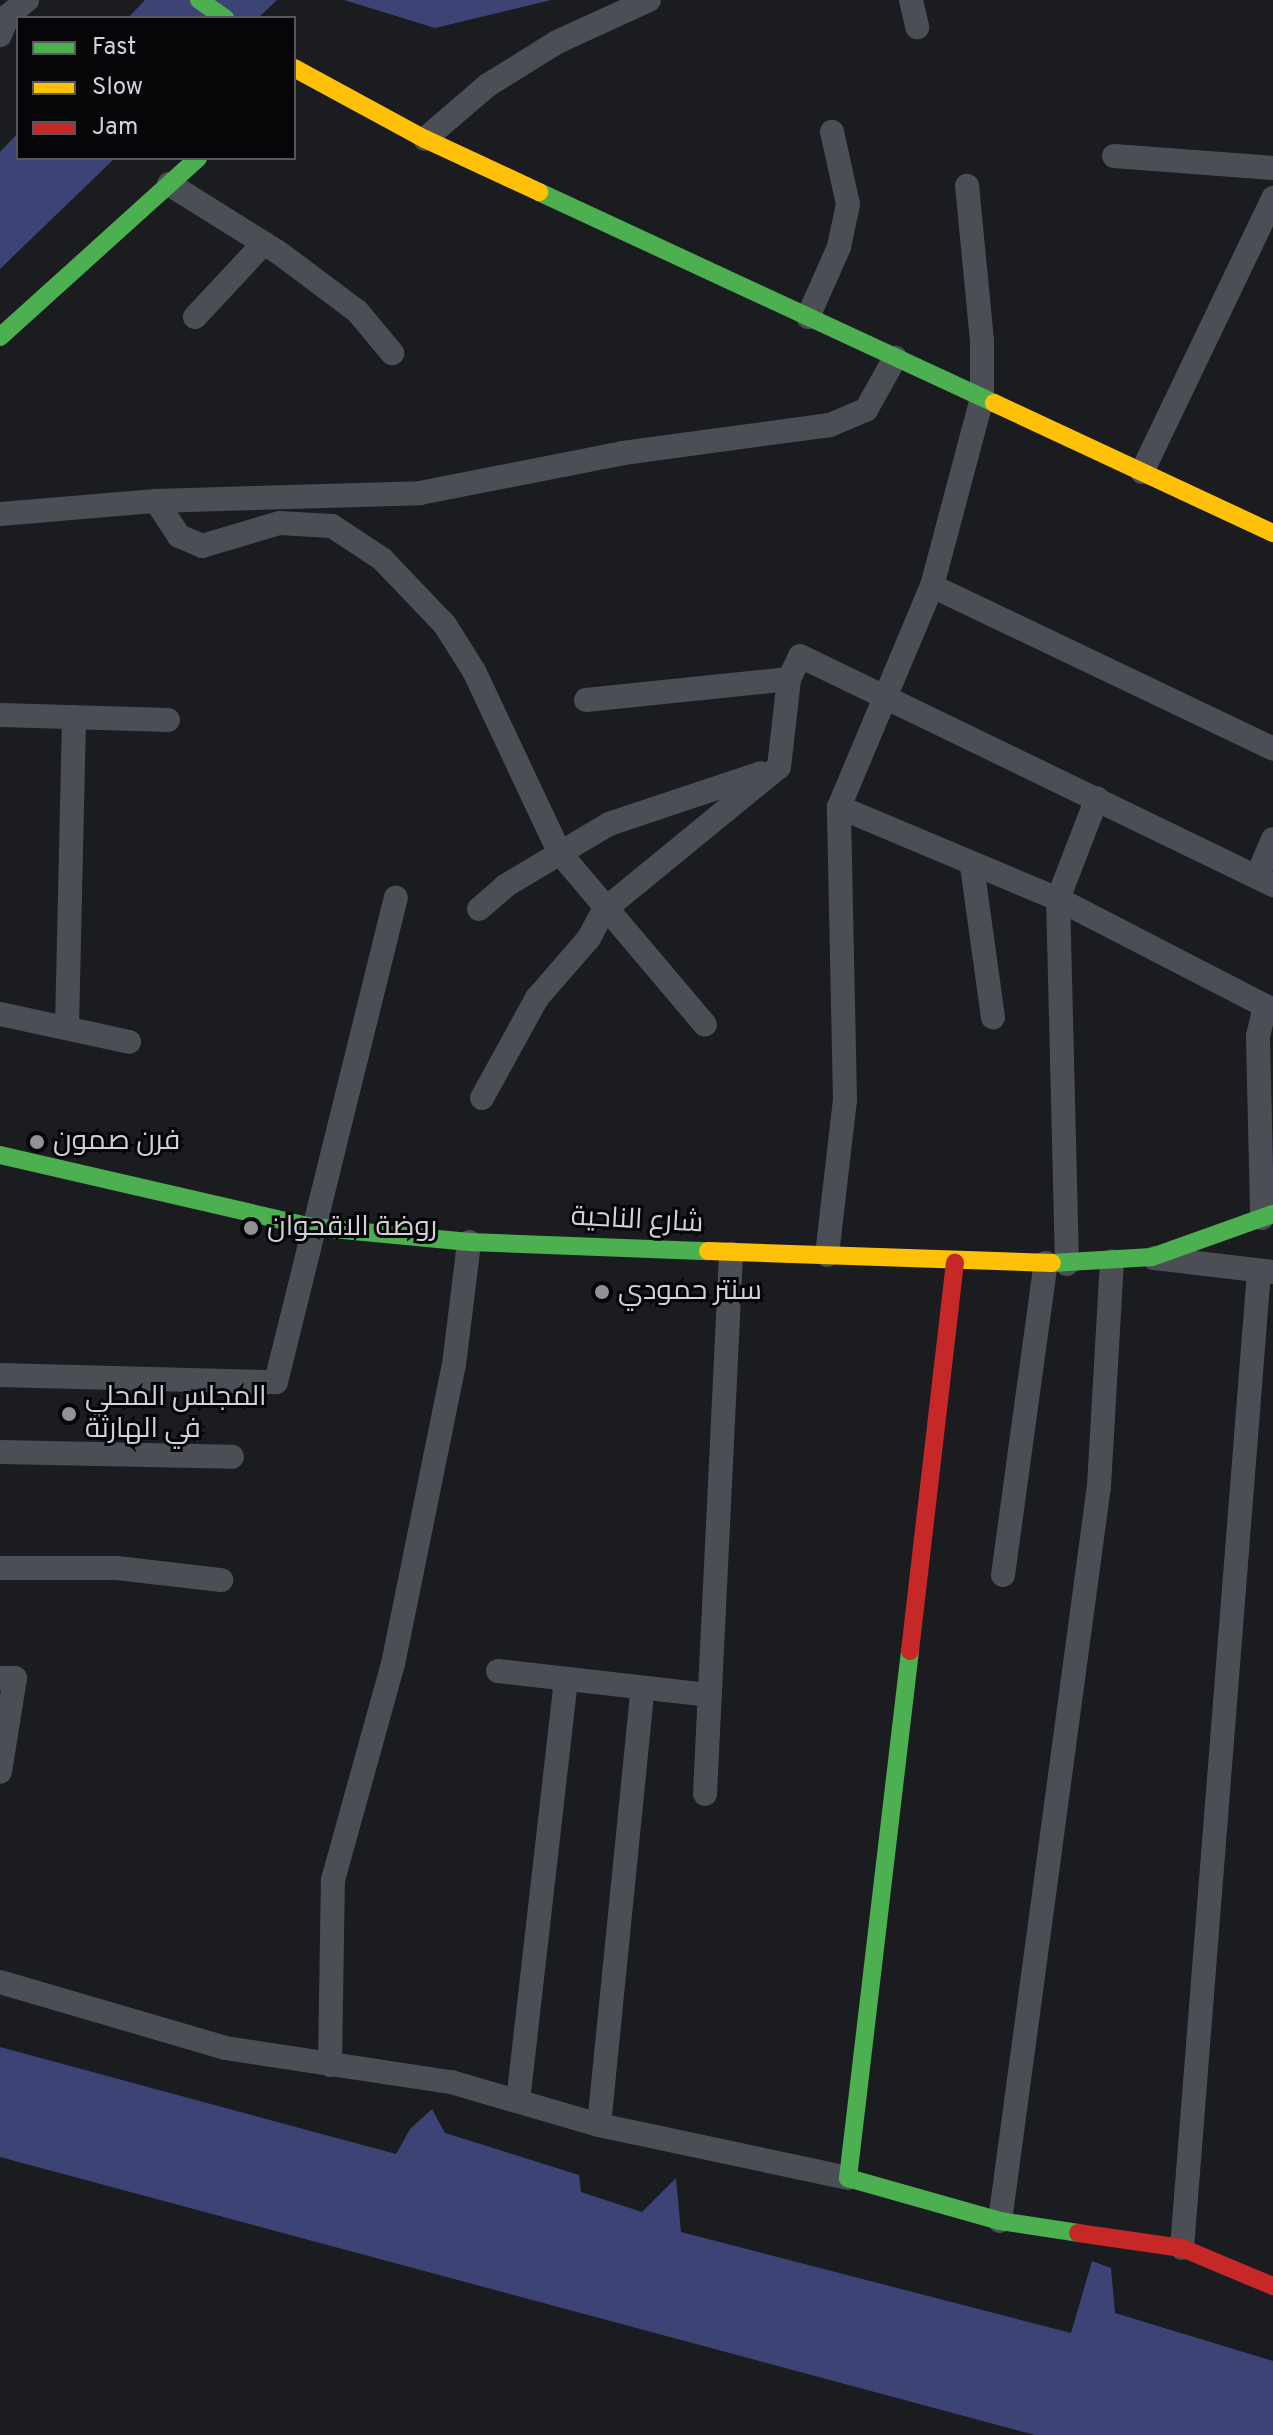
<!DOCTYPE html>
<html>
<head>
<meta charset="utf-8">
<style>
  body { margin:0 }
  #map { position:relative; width:1273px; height:2435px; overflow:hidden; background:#1b1c20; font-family:Overpass,Cairo,sans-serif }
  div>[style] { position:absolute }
  .water>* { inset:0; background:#3d4375 }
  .street>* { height:24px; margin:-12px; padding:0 12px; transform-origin:12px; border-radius:12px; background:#4c4e56 }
  .fast>* { height:18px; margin:-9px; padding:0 9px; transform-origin:9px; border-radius:9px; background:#4caf50 }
  .slow>* { height:18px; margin:-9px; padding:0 9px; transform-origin:9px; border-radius:9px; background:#ffc107 }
  .jam>* { height:18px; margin:-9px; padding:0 9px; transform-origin:9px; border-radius:9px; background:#c62828 }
  .dots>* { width:22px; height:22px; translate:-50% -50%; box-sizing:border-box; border:4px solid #060608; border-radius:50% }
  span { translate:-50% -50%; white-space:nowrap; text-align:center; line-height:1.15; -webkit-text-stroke:6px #060608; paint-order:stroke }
  .poi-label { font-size:28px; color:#d1d2d7 }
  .left { translate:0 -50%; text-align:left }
  .street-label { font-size:28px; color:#d1d2d7 }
  .legend { position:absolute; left:16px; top:16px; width:280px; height:144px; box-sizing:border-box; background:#060608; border:2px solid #57585b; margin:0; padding:10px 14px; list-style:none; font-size:24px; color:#d1d2d7 }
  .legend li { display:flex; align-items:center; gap:16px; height:40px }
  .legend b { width:40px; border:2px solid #57585b }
</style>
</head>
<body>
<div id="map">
  <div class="water">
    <i style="clip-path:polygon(145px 0,277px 0,258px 18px,128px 18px)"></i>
    <i style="clip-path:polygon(344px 0,551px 0,435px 28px)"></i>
    <i style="clip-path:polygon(18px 133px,18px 158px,115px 158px,0 269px,0 152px)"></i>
    <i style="clip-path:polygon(0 2047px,396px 2154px,410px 2129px,432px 2109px,445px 2133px,579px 2175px,581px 2192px,642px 2212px,676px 2178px,681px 2232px,1071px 2333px,1092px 2261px,1111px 2268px,1115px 2313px,1273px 2361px,1273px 2435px,1035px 2435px,0 2157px)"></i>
  </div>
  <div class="street">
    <i style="left:911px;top:0;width:28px;rotate:77deg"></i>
    <i style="left:0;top:35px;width:21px;rotate:-67deg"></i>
    <i style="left:8px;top:16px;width:25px;rotate:-40deg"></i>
    <i style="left:425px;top:139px;width:83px;rotate:-40.6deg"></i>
    <i style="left:488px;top:85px;width:81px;rotate:-31.9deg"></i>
    <i style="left:557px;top:42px;width:101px;rotate:-24.5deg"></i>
    <i style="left:1114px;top:156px;width:159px;rotate:4.3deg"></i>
    <i style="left:169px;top:184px;width:128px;rotate:32deg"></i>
    <i style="left:278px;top:252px;width:99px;rotate:36.8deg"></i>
    <i style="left:357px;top:311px;width:55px;rotate:50.2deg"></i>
    <i style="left:195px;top:317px;width:101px;rotate:-47deg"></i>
    <i style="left:808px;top:317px;width:77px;rotate:-66.1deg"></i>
    <i style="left:839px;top:247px;width:44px;rotate:-78.2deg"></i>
    <i style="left:848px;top:204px;width:74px;rotate:-102.5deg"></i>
    <i style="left:1142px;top:472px;width:304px;rotate:-64.4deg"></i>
    <i style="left:156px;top:501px;width:42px;rotate:56.7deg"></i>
    <i style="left:179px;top:536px;width:25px;rotate:23deg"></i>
    <i style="left:202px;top:546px;width:80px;rotate:-16.6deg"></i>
    <i style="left:279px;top:523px;width:53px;rotate:3.2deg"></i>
    <i style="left:332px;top:526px;width:60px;rotate:33.4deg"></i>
    <i style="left:382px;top:559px;width:91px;rotate:46.3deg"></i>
    <i style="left:445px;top:625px;width:54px;rotate:57.8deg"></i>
    <i style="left:474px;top:671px;width:200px;rotate:64.8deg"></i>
    <i style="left:559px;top:852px;width:226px;rotate:49.8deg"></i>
    <i style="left:0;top:514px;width:157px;rotate:-4.8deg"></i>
    <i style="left:156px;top:501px;width:264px;rotate:-1.7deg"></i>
    <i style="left:420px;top:493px;width:207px;rotate:-11.1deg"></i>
    <i style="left:623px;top:453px;width:209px;rotate:-7.7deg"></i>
    <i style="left:830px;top:425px;width:39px;rotate:-23deg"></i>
    <i style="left:866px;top:410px;width:60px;rotate:-60.9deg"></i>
    <i style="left:932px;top:586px;width:378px;rotate:25.5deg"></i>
    <i style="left:586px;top:700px;width:204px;rotate:-5.9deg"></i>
    <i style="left:0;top:715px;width:168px;rotate:1.7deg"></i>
    <i style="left:839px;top:807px;width:238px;rotate:22.8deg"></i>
    <i style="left:1058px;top:899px;width:233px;rotate:27.3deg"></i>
    <i style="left:1265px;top:1006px;width:31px;rotate:103deg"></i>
    <i style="left:1258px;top:1036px;width:182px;rotate:88.7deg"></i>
    <i style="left:972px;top:866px;width:153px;rotate:82.1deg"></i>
    <i style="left:1257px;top:877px;width:41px;rotate:-67.2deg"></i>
    <i style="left:479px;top:909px;width:35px;rotate:-41deg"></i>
    <i style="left:505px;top:886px;width:121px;rotate:-30.8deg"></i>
    <i style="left:609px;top:824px;width:160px;rotate:-18.5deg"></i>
    <i style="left:0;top:1014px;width:132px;rotate:12.2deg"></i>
    <i style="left:67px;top:1027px;width:310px;rotate:-88.7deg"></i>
    <i style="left:482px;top:1098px;width:114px;rotate:-61.2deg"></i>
    <i style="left:537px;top:998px;width:79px;rotate:-49.1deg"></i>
    <i style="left:589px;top:938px;width:32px;rotate:-62deg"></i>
    <i style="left:604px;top:910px;width:226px;rotate:-39.3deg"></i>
    <i style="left:779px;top:767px;width:89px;rotate:-83.5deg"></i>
    <i style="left:789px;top:679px;width:25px;rotate:-64deg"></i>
    <i style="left:800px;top:656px;width:526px;rotate:25.83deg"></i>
    <i style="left:827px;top:1255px;width:156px;rotate:-83.4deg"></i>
    <i style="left:845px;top:1100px;width:293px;rotate:-91.2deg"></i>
    <i style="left:839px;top:807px;width:240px;rotate:-67.2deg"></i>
    <i style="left:932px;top:586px;width:195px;rotate:-75.1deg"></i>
    <i style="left:982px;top:398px;width:57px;rotate:-90deg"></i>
    <i style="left:982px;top:341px;width:156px;rotate:-95.5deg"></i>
    <i style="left:1154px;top:1258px;width:120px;rotate:6.7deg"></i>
    <i style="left:1067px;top:1264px;width:365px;rotate:-91.4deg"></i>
    <i style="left:1058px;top:899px;width:108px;rotate:-68.9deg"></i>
    <i style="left:0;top:1375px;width:276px;rotate:1.5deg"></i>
    <i style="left:276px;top:1382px;width:499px;rotate:-76.1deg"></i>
    <i style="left:0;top:1452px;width:232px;rotate:1.2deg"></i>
    <i style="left:0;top:1568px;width:117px"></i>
    <i style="left:117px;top:1568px;width:105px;rotate:6.6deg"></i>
    <i style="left:1003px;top:1575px;width:315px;rotate:-82.2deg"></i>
    <i style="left:498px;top:1671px;width:213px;rotate:6.5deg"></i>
    <i style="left:0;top:1678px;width:15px"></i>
    <i style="left:15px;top:1678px;width:95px;rotate:99.1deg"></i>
    <i style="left:705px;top:1794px;width:541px;rotate:-87.24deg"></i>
    <i style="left:0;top:1982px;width:234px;rotate:16.3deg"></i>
    <i style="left:225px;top:2048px;width:229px;rotate:8.6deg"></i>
    <i style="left:451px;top:2082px;width:154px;rotate:16.2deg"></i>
    <i style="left:599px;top:2125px;width:255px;rotate:12deg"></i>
    <i style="left:330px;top:2065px;width:185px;rotate:-89.1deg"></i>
    <i style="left:333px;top:1880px;width:224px;rotate:-74.5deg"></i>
    <i style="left:393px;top:1664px;width:305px;rotate:-78.5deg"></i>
    <i style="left:454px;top:1365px;width:124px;rotate:-83deg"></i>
    <i style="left:518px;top:2101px;width:425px;rotate:-83.5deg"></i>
    <i style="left:599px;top:2125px;width:439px;rotate:-84.3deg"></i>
    <i style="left:1000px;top:2221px;width:742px;rotate:-82.33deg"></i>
    <i style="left:1099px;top:1486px;width:225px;rotate:-86.7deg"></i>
    <i style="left:1182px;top:2248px;width:979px;rotate:-85.49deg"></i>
  </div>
  <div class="fast">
    <i style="left:199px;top:0;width:32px;rotate:35deg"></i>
    <i style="left:539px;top:192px;width:502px;rotate:24.88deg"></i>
    <i style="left:0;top:337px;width:267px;rotate:-42.1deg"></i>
    <i style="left:0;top:1155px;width:319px;rotate:13deg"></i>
    <i style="left:311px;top:1227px;width:159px;rotate:5.4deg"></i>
    <i style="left:469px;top:1242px;width:239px;rotate:2.2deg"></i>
    <i style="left:1052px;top:1263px;width:100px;rotate:-3.4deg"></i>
    <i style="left:1152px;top:1257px;width:128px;rotate:-19.6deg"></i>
    <i style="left:910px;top:1651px;width:531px;rotate:96.71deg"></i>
    <i style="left:848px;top:2178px;width:158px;rotate:15.8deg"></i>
    <i style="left:1000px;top:2221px;width:79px;rotate:8.7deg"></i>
  </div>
  <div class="slow">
    <i style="left:294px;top:68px;width:149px;rotate:28.5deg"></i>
    <i style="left:425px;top:139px;width:126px;rotate:24.9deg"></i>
    <i style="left:994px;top:403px;width:308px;rotate:25deg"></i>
    <i style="left:708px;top:1251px;width:344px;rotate:2deg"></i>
  </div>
  <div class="jam">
    <i style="left:910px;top:1651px;width:391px;rotate:-83.4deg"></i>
    <i style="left:1078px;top:2233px;width:105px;rotate:8.2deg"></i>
    <i style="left:1182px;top:2248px;width:99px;rotate:22.7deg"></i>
  </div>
  <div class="dots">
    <i style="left:37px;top:1142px;background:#919297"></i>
    <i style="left:251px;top:1228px;background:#919297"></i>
    <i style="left:602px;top:1292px;background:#919297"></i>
    <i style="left:69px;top:1414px;background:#919297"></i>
  </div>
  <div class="poi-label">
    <span class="left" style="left:53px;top:1142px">فرن صمون</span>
    <span class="left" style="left:267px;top:1228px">روضة الاقحوان</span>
    <span class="left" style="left:618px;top:1292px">سنتر حمودي</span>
    <span class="left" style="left:85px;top:1414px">المجلس المحلي<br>في الهارثة</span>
  </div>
  <div class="street-label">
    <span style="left:637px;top:1221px;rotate:3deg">شارع الناحية</span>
  </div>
  <ul class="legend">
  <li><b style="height:10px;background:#4caf50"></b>Fast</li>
  <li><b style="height:10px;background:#ffc107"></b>Slow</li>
  <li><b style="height:10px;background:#c62828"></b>Jam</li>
  </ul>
</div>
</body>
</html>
